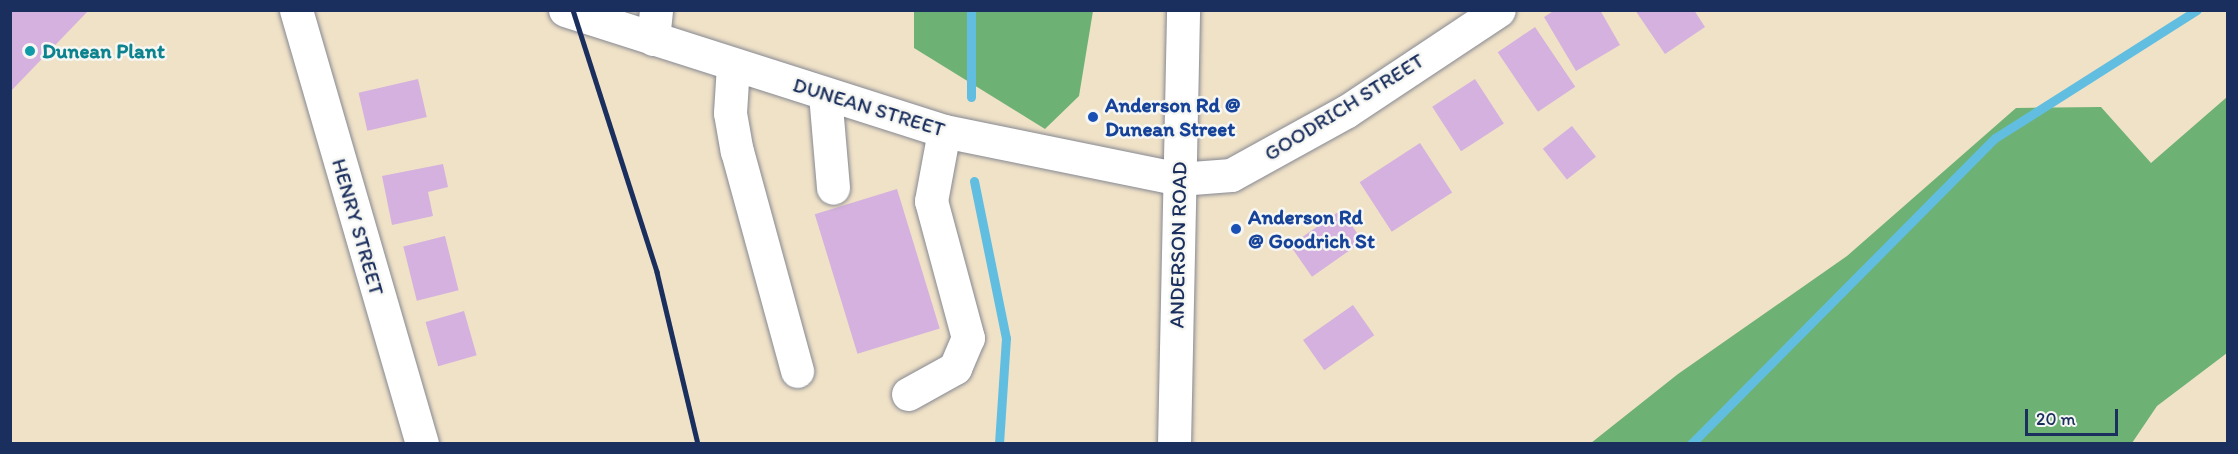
<!DOCTYPE html>
<html>
<head>
<meta charset="utf-8">
<style>
  body { margin:0 }
  #map { position:relative; width:2238px; height:454px; overflow:hidden; background:#f0e2c7; font-family:Itim,sans-serif }
  div>[style] { position:absolute }
  .forest>* { inset:0; background:#6db175 }
  .stream>* { height:9px; margin:-4.5px; padding:0 4.5px; transform-origin:4.5px; border-radius:4.5px; background:#62bee0 }
  .building>* { inset:0; background:#d4b1de; transform-origin:0 0 }
  .roads { filter:drop-shadow(0 0 2px #868892) drop-shadow(0 0 2px #868892) }
  .minor>* { height:33px; margin:-16.5px; padding:0 16.5px; transform-origin:16.5px; border-radius:16.5px; background:#fff }
  .major>* { height:33px; margin:-16.5px; padding:0 16.5px; transform-origin:16.5px; border-radius:16.5px; background:#fff }
  .rail>* { height:4.5px; margin:-2.25px; padding:0 2.25px; transform-origin:2.25px; border-radius:2.25px; background:#1b2f5e }
  .dots>* { width:16px; height:16px; translate:-50% -50%; box-sizing:border-box; border:3px solid #f6f6f2; border-radius:50% }
  span { translate:-50% -50%; white-space:nowrap; text-align:center; line-height:1.15; -webkit-text-stroke:5px #f6f6f2; paint-order:stroke }
  .culture-label { font-size:21px; color:#0d838f; font-weight:700 }
  .left { translate:0 -50%; text-align:left }
  .transit-label { font-size:21px; color:#164399; font-weight:700 }
  .street-label { font-size:21px; color:#1b2f5e }
  .frame { position:absolute; inset:0; border:12px solid #1b2f5e; pointer-events:none }
  .scale { position:absolute; left:2025px; top:409px; width:93px; height:27px; box-sizing:border-box; border:3px solid #1b2f5e; border-top:0; padding-left:8px; font-size:18px; line-height:21px; white-space:nowrap; color:#1b2f5e; -webkit-text-stroke:4px #f6f6f2; paint-order:stroke }
</style>
</head>
<body>
<div id="map">
  <div class="forest">
    <i style="clip-path:polygon(914px 11px,1093px 11px,1079px 96px,1045px 129px,914px 48px)"></i>
    <i style="clip-path:polygon(2227px 97px,2227px 353px,2157px 406px,2132px 443px,1591px 443px,1678px 374px,1847px 256px,2016px 108px,2101px 107px,2151px 163px)"></i>
  </div>
  <div class="stream">
    <i style="left:971px;top:97px;width:87px;rotate:-90deg"></i>
    <i style="left:974px;top:181px;width:160px;rotate:78.5deg"></i>
    <i style="left:1006px;top:338px;width:106px;rotate:93.8deg"></i>
    <i style="left:1691px;top:444px;width:431px;rotate:-45.2deg"></i>
    <i style="left:1995px;top:138px;width:239px;rotate:-32.4deg"></i>
  </div>
  <div class="building">
    <i style="clip-path:polygon(10px 10px,89px 10px,10px 92px)"></i>
    <i style="clip-path:polygon(1555px 10px,1600px 10px,1620px 45px,1576px 71px,1544px 17px)"></i>
    <i style="clip-path:polygon(1635px 10px,1694px 10px,1705px 27px,1665px 54px)"></i>
    <i style="left:1535px;top:27px;width:72px;height:45px;rotate:56deg"></i>
    <i style="left:418px;top:79px;width:39px;height:61px;rotate:77deg"></i>
    <i style="left:1475px;top:79px;width:53px;height:51px;rotate:57deg"></i>
    <i style="left:1572px;top:126px;width:39px;height:37px;rotate:52deg"></i>
    <i style="left:1420px;top:143px;width:59px;height:72px;rotate:57deg"></i>
    <i style="clip-path:polygon(443px 164px,448px 187px,428px 192px,433px 216px,392px 225px,382px 176px)"></i>
    <i style="left:897px;top:189px;width:146px;height:86px;rotate:73deg"></i>
    <i style="left:1341px;top:210px;width:38px;height:62px;rotate:55deg"></i>
    <i style="left:445px;top:236px;width:56px;height:43px;rotate:76deg"></i>
    <i style="left:1353px;top:305px;width:37px;height:61px;rotate:55deg"></i>
    <i style="left:464px;top:311px;width:46px;height:40px;rotate:74deg"></i>
  </div>
  <div class="roads">
    <div class="minor">
      <i style="left:296px;top:10px;width:452px;rotate:73.8deg"></i>
      <i style="left:565px;top:10px;width:398px;rotate:17.7deg"></i>
      <i style="left:944px;top:131px;width:240px;rotate:11.5deg"></i>
      <i style="left:1179px;top:179px;width:52px;rotate:-4.4deg"></i>
      <i style="left:1231px;top:175px;width:132px;rotate:-28.9deg"></i>
      <i style="left:1347px;top:111px;width:182px;rotate:-33.6deg"></i>
      <i style="left:653px;top:39px;width:29px;rotate:-84deg"></i>
      <i style="left:733px;top:65px;width:48px;rotate:93.6deg"></i>
      <i style="left:730px;top:113px;width:39px;rotate:80deg"></i>
      <i style="left:737px;top:151px;width:228px;rotate:74.7deg"></i>
      <i style="left:825px;top:94px;width:94px;rotate:85.1deg"></i>
      <i style="left:908px;top:394px;width:54px;rotate:-29deg"></i>
      <i style="left:955px;top:368px;width:33px;rotate:-67deg"></i>
      <i style="left:968px;top:338px;width:142px;rotate:-105.1deg"></i>
      <i style="left:931px;top:201px;width:71px;rotate:-79.5deg"></i>
    </div>
    <div class="major">
      <i style="left:1174px;top:444px;width:434px;rotate:-88.8deg"></i>
    </div>
  </div>
  <div class="rail">
    <i style="left:573px;top:10px;width:275px;rotate:72.2deg"></i>
    <i style="left:657px;top:272px;width:177px;rotate:76.6deg"></i>
  </div>
  <div class="dots">
    <i style="left:30px;top:51px;background:#0f9aa8"></i>
    <i style="left:1093px;top:117px;background:#1a4fb4"></i>
    <i style="left:1236px;top:229px;background:#1a4fb4"></i>
  </div>
  <div class="culture-label">
    <span class="left" style="left:42px;top:51px">Dunean Plant</span>
  </div>
  <div class="transit-label">
    <span class="left" style="left:1105px;top:117px">Anderson Rd @<br>Dunean Street</span>
    <span class="left" style="left:1248px;top:229px">Anderson Rd<br>@ Goodrich St</span>
  </div>
  <div class="street-label">
    <span style="left:869px;top:107px;rotate:17deg">DUNEAN STREET</span>
    <span style="left:1344px;top:107px;rotate:-32deg">GOODRICH STREET</span>
    <span style="left:358px;top:227px;rotate:74deg">HENRY STREET</span>
    <span style="left:1178px;top:245px;rotate:-89deg">ANDERSON ROAD</span>
  </div>
  <div class="frame"></div>
  <div class="scale">20 m</div>
</div>
</body>
</html>
